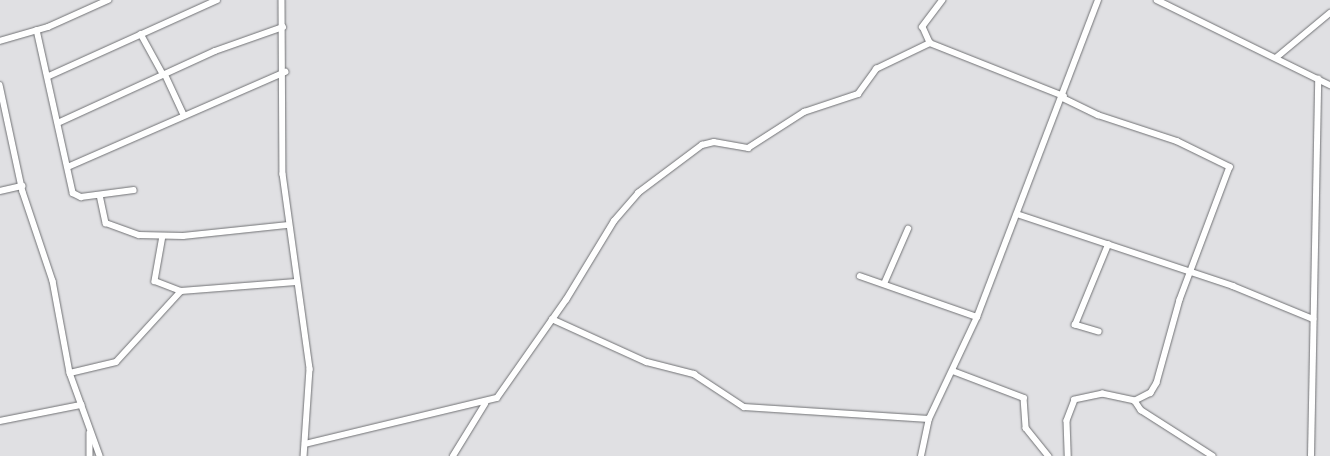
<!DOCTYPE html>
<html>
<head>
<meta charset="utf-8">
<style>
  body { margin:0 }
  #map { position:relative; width:1330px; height:456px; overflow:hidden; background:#e0e0e3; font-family:Helvetica,sans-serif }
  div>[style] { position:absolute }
  .roads { filter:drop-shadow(0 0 1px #707174) drop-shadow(0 0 1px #707174) }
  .street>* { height:5.5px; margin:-2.75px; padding:0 2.75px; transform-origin:2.75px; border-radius:2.75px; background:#fff }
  span { translate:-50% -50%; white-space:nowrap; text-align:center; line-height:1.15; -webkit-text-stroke:5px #ededf1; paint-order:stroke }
</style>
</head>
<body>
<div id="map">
  <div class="roads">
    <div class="street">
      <i style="left:282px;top:0;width:174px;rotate:89.7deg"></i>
      <i style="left:283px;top:174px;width:197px;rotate:82.1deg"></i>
      <i style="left:310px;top:369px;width:87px;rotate:93.9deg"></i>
      <i style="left:943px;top:0;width:34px;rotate:127deg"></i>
      <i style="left:923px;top:27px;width:17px;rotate:66deg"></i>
      <i style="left:930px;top:43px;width:144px;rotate:21.6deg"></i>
      <i style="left:1157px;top:0;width:193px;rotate:26.2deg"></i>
      <i style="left:37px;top:30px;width:167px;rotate:77.5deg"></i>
      <i style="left:73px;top:193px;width:9px;rotate:27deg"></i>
      <i style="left:81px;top:197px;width:53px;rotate:-7.5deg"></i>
      <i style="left:141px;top:34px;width:46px;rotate:61.2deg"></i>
      <i style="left:0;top:41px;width:50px;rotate:-16.3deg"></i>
      <i style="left:48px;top:27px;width:66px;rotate:-24.2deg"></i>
      <i style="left:1277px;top:57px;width:69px;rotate:-39.7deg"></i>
      <i style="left:165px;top:74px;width:45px;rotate:65.1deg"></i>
      <i style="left:49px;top:76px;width:184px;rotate:-24.3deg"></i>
      <i style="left:0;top:85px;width:109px;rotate:77.9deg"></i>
      <i style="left:23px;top:192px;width:94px;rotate:71.4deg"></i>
      <i style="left:53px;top:281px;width:94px;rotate:79.5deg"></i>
      <i style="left:70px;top:373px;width:88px;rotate:70.1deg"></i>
      <i style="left:1063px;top:98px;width:39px;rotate:26deg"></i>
      <i style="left:1098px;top:115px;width:83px;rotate:18.2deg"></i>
      <i style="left:1177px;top:141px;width:59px;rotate:26.1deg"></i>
      <i style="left:1230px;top:167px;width:142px;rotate:110.6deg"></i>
      <i style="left:1180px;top:300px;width:86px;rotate:105.5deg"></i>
      <i style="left:1157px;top:383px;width:12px;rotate:121deg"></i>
      <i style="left:1151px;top:393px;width:18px;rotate:153deg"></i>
      <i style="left:1135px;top:401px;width:33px;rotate:-168deg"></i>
      <i style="left:1103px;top:394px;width:29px;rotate:168deg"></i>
      <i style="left:1075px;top:400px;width:22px;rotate:111deg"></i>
      <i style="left:1067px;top:421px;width:35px;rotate:88deg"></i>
      <i style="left:60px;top:122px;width:170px;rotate:-24.6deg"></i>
      <i style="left:215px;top:51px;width:72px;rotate:-19.4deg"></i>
      <i style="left:70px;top:166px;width:235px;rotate:-23.6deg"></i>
      <i style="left:0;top:191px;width:23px;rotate:-13deg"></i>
      <i style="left:100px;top:195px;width:29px;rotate:78deg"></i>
      <i style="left:106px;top:223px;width:35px;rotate:20deg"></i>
      <i style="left:139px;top:235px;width:44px;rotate:1.3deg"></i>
      <i style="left:183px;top:236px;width:106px;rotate:-6deg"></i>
      <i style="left:1017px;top:214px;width:228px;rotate:18.4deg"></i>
      <i style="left:1233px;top:286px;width:87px;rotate:22.4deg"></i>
      <i style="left:163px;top:236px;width:46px;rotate:100.1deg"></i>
      <i style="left:155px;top:281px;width:28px;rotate:21deg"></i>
      <i style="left:860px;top:276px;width:124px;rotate:19.3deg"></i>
      <i style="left:884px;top:284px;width:60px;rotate:-66.4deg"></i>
      <i style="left:552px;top:319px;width:104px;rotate:24.4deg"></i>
      <i style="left:647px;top:362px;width:49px;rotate:14.3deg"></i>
      <i style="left:694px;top:374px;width:60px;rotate:33.4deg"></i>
      <i style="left:744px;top:407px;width:185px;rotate:3.7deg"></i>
      <i style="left:1099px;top:332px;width:25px;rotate:-164deg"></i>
      <i style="left:1075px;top:325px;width:87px;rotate:-67.6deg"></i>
      <i style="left:953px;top:371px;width:76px;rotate:20.8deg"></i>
      <i style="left:1024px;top:398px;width:30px;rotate:86deg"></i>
      <i style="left:1026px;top:428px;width:36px;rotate:51deg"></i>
      <i style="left:70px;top:373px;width:47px;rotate:-13.4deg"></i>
      <i style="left:116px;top:362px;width:96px;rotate:-47.5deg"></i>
      <i style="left:181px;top:291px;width:115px;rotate:-4.5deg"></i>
      <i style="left:1135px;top:401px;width:11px;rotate:56deg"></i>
      <i style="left:1141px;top:410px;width:85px;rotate:32.6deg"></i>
      <i style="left:0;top:421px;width:83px;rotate:-11.2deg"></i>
      <i style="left:90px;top:433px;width:23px;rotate:90deg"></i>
      <i style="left:305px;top:444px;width:197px;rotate:-13.5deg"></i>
      <i style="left:497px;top:398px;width:120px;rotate:-54.9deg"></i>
      <i style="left:566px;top:300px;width:92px;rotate:-58.7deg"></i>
      <i style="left:614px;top:221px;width:37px;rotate:-49deg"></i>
      <i style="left:638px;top:193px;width:80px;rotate:-36.9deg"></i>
      <i style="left:702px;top:145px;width:12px;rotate:-14deg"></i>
      <i style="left:714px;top:142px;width:35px;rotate:10deg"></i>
      <i style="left:748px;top:148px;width:67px;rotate:-32.7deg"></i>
      <i style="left:804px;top:112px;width:57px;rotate:-18.4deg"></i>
      <i style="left:858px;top:94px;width:31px;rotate:-54deg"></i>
      <i style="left:876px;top:69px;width:60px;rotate:-25.7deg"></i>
      <i style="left:453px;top:456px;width:61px;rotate:-58.4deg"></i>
      <i style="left:921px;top:456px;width:38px;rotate:-78deg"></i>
      <i style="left:929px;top:419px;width:113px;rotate:-64.8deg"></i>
      <i style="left:977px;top:317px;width:339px;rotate:-69.1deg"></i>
      <i style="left:1311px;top:456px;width:377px;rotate:-88.9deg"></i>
    </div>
  </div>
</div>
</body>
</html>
